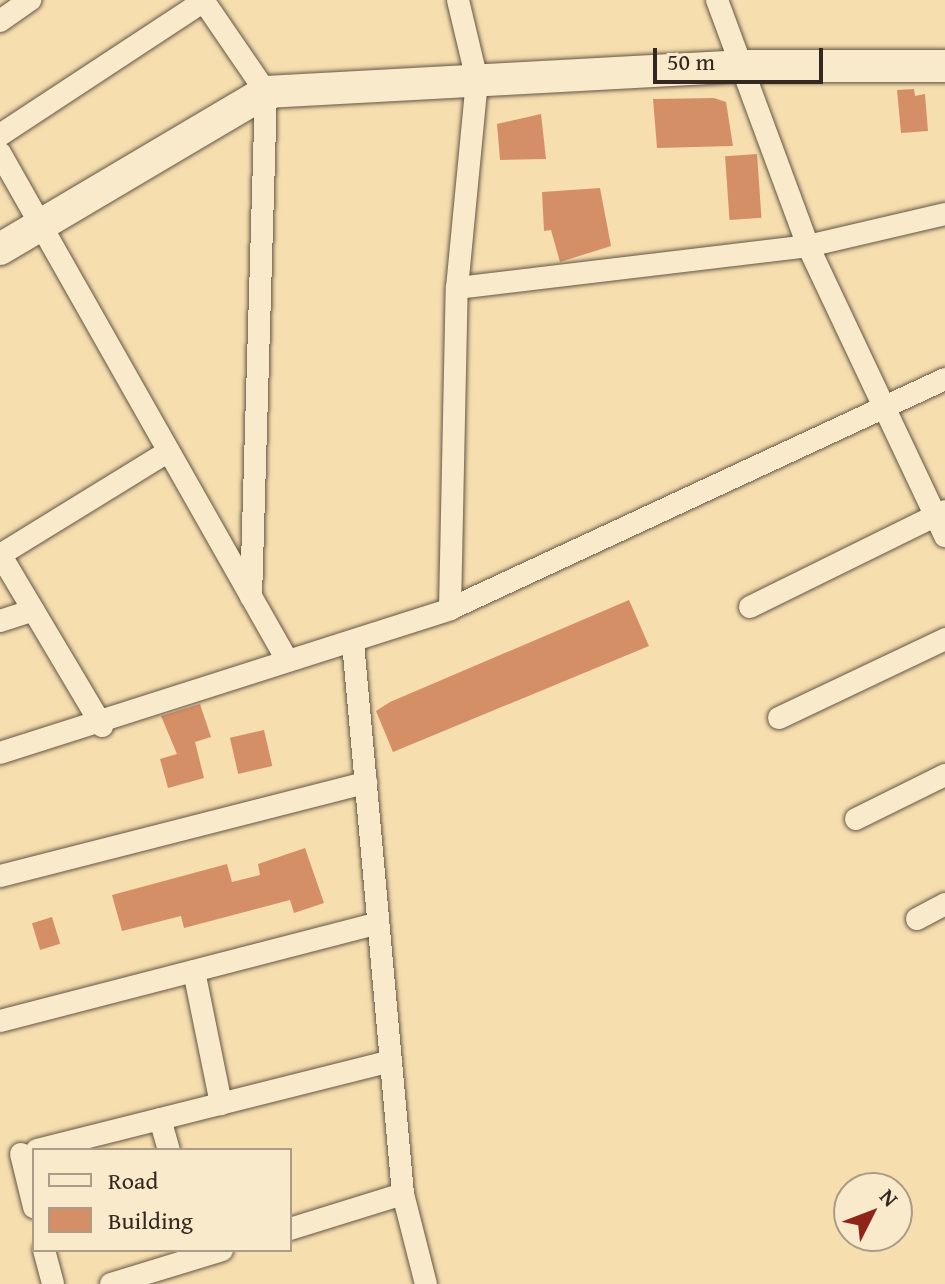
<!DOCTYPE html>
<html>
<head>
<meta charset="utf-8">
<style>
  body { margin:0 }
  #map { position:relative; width:945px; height:1284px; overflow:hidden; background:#f6deaf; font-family:"Gentium Book Plus",serif }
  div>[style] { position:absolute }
  .building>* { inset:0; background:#d58f67; transform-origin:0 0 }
  .roads { filter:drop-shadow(0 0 2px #645645) drop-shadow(0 0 2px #645645) }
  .street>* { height:22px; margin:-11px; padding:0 11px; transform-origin:11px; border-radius:11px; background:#f9eacb }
  .secondary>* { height:32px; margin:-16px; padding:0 16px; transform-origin:16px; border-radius:16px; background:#f9eacb }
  span { translate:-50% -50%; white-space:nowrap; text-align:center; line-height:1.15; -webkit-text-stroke:6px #f9eacb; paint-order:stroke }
  .legend { position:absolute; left:32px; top:1148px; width:260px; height:104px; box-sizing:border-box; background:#f9eacb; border:2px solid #aa9c87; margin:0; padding:10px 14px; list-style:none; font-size:24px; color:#332822 }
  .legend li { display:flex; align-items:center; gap:16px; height:40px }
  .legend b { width:40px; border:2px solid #aa9c87 }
  .north { position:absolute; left:833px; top:1172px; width:80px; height:80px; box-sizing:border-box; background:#f9eacb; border:2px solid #aa9c87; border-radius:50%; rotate:48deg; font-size:22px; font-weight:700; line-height:32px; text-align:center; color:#332822 }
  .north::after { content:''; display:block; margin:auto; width:28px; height:36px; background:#8f2418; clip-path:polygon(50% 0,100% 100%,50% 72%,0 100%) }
  .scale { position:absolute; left:653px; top:48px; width:170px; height:36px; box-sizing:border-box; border:4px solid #332822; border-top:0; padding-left:10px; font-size:24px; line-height:28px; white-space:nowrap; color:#332822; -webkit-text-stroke:6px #f9eacb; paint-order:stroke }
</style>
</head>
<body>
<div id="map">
  <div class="building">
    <i style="clip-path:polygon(914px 89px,915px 96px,925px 94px,928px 131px,901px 133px,897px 90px)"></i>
    <i style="clip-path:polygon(714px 98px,726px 102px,733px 146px,657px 148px,653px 99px)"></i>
    <i style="clip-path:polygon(541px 114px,546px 159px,500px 160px,497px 124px)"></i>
    <i style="left:757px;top:154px;width:64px;height:32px;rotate:86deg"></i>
    <i style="clip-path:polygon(600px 188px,611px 246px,560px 262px,551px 230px,544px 231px,542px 192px)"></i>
    <i style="clip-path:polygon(629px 600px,649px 646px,393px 752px,376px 711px,390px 702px)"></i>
    <i style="clip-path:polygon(200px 704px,211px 737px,195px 742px,204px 778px,168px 788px,160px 759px,177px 754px,161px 716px)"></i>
    <i style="left:264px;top:730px;width:37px;height:35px;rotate:77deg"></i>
    <i style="clip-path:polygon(305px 848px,324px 903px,294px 913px,290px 900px,184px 928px,181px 916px,122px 931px,112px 895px,227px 864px,232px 882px,260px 875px,258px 864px)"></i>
    <i style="left:52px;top:917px;width:28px;height:21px;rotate:73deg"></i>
  </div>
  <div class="roads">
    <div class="street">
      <i style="left:203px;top:0;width:112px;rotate:55.6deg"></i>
      <i style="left:266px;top:92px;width:505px;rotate:91.7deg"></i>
      <i style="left:717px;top:0;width:262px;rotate:69.7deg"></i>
      <i style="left:808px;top:246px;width:321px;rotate:64.7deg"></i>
      <i style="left:0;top:21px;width:37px;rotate:-35deg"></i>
      <i style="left:0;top:135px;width:244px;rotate:-33.3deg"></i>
      <i style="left:0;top:153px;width:580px;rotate:60.48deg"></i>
      <i style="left:457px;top:288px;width:354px;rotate:-6.8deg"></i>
      <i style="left:808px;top:246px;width:141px;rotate:-13.1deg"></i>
      <i style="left:0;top:554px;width:200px;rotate:59.3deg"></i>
      <i style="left:0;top:555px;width:198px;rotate:-31.6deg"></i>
      <i style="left:750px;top:607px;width:217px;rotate:-26.2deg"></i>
      <i style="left:450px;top:609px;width:321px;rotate:-88.8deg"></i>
      <i style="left:457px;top:288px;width:209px;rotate:-84.5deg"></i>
      <i style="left:477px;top:80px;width:82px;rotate:-103.4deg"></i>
      <i style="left:0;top:621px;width:35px;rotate:-18deg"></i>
      <i style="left:353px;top:643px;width:553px;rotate:84.81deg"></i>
      <i style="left:403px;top:1194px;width:93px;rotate:75.7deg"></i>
      <i style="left:779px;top:718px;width:184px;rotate:-25.4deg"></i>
      <i style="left:0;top:753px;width:472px;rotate:-17.7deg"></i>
      <i style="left:450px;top:609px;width:546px;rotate:-24.92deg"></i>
      <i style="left:856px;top:819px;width:99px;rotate:-26.3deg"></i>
      <i style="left:0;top:876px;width:378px;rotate:-14.3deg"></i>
      <i style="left:917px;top:919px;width:32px;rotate:-28deg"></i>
      <i style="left:194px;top:971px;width:136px;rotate:78.5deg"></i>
      <i style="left:0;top:1021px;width:390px;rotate:-14.5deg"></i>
      <i style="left:160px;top:1119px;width:32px;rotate:74deg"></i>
      <i style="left:37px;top:1150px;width:365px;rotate:-14.1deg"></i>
      <i style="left:21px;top:1154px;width:55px;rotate:76.2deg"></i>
      <i style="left:290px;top:1229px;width:118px;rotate:-17.2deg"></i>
      <i style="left:44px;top:1250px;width:35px;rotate:75deg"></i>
      <i style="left:111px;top:1284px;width:116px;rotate:-17deg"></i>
    </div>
    <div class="secondary">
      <i style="left:0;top:249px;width:309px;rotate:-30.6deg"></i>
      <i style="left:266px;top:92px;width:475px;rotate:-3.1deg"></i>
      <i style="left:740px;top:66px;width:205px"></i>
    </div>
  </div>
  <ul class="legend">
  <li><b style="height:10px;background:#f9eacb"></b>Road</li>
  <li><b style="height:22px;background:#d58f67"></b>Building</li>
  </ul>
  <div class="north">N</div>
  <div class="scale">50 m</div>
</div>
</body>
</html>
